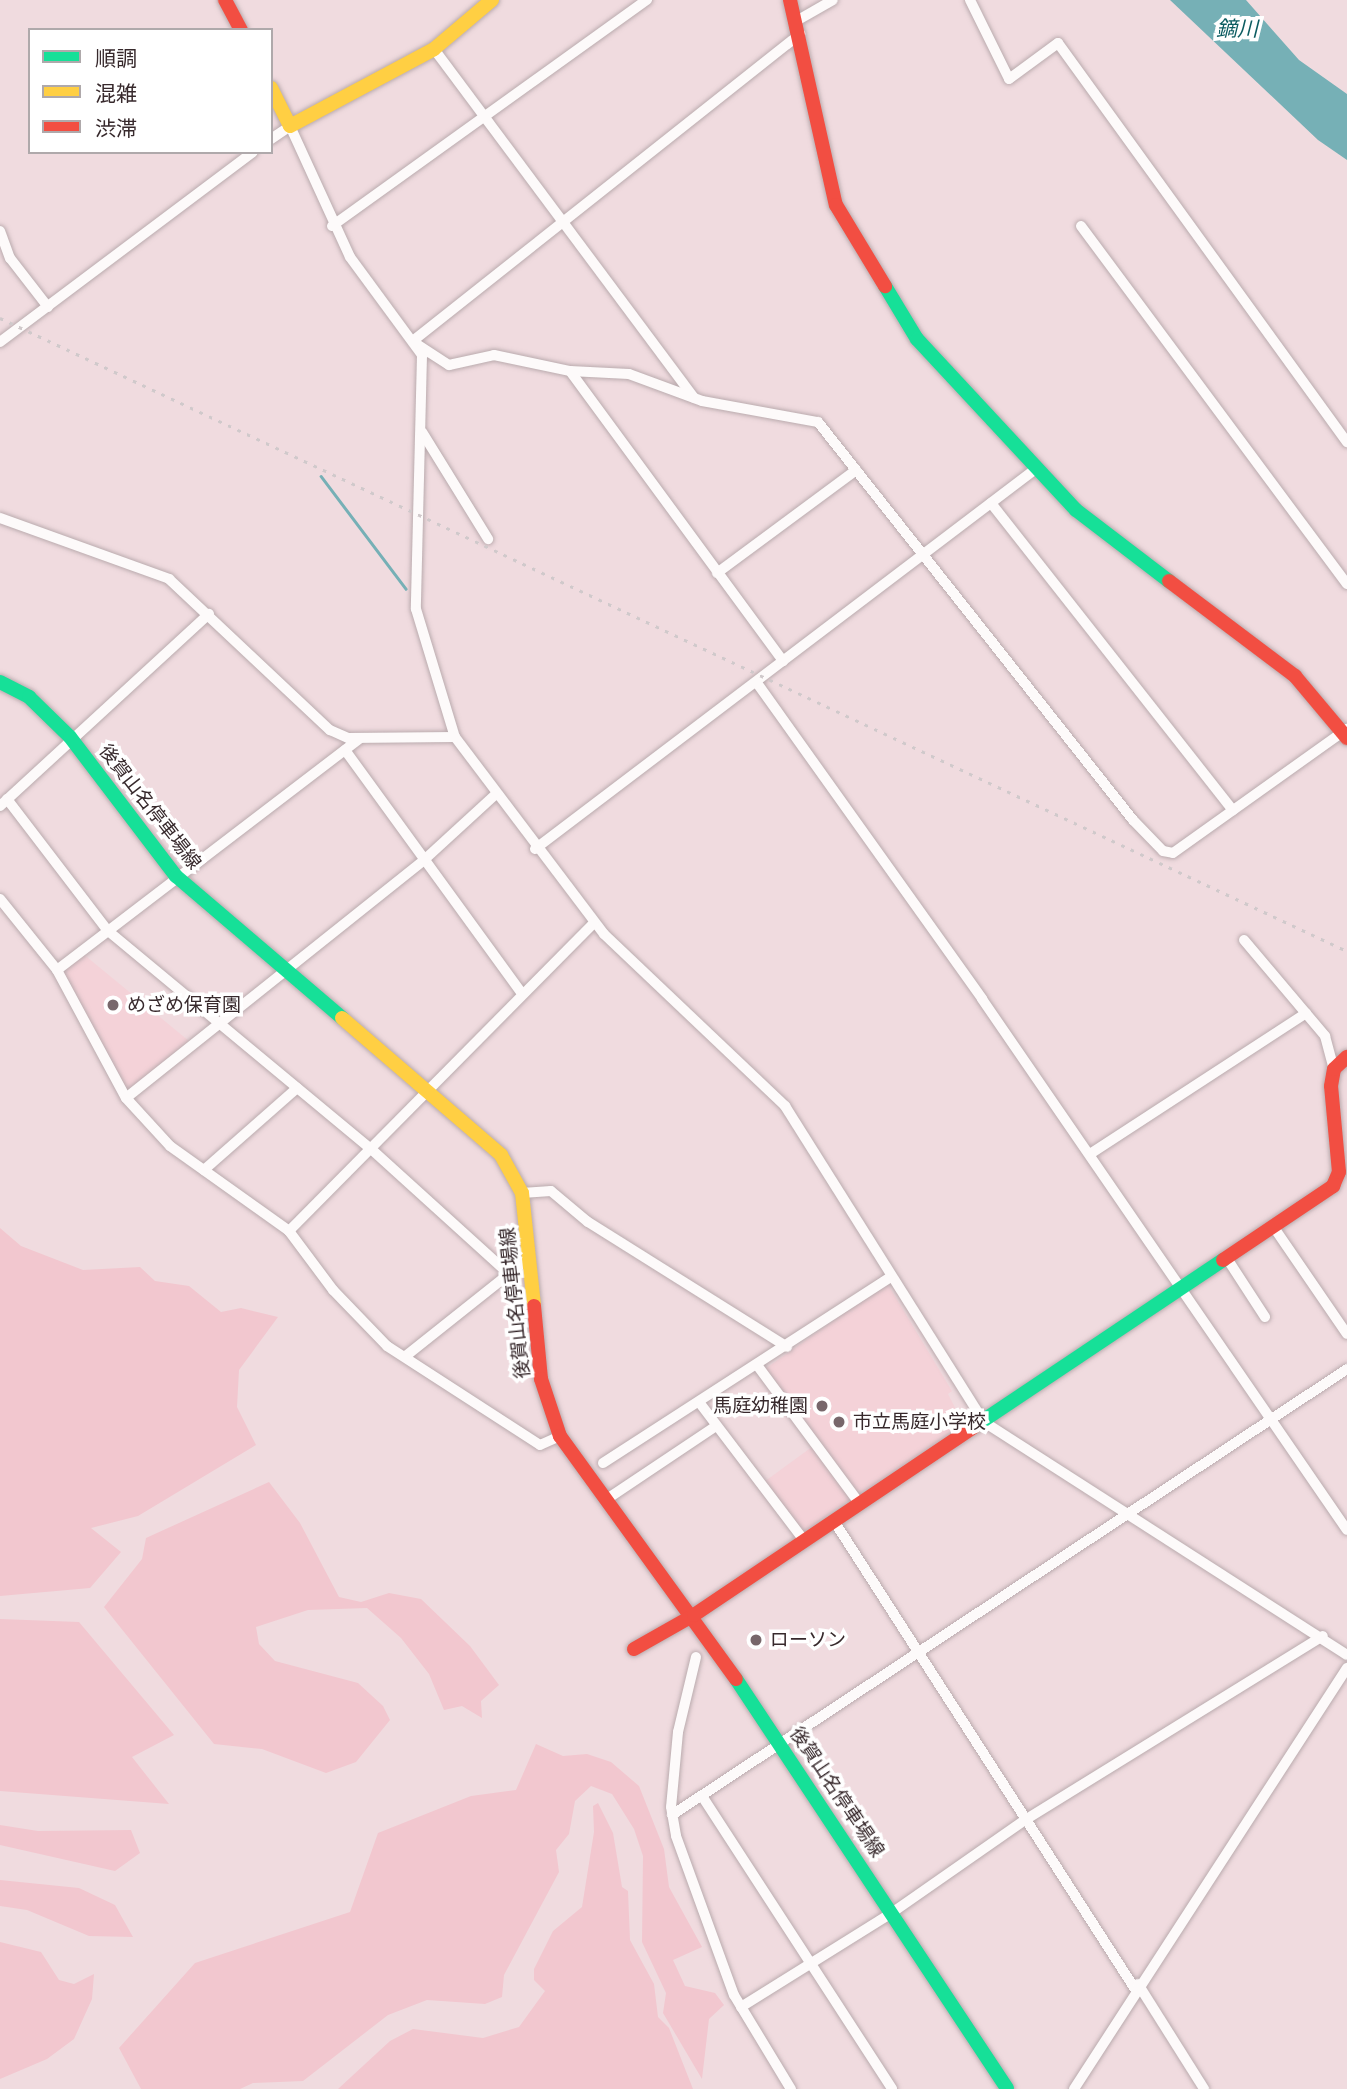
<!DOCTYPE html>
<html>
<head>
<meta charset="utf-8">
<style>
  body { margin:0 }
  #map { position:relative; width:1347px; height:2089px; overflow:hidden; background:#f0dbdf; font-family:"Open Sans","Noto Sans JP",sans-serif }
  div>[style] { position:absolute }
  .built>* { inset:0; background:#f4d2d8; transform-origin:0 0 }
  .green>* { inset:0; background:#f2c7cf }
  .water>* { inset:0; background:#76b0b6 }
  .stream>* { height:2.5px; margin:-1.25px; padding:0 1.25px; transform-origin:1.25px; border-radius:1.25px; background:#76b0b6 }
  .roads { filter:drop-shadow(0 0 2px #baabae) drop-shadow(0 0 2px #baabae) }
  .street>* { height:10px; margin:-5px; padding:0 5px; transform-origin:5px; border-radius:5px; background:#fdfafa }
  .fast>* { height:14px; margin:-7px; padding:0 7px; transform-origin:7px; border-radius:7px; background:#16e098 }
  .slow>* { height:14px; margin:-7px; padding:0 7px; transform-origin:7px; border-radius:7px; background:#ffcf43 }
  .jam>* { height:14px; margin:-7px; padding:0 7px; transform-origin:7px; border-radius:7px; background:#f24e42 }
  .rail>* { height:2.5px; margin-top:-1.25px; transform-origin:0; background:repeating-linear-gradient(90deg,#d0c9cb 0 3.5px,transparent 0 10.5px) }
  .dots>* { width:19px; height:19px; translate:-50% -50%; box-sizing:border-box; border:4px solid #fff; border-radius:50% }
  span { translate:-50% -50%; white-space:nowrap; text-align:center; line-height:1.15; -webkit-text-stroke:7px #fff; paint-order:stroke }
  .street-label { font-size:19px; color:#37292c }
  .poi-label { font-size:19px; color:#37292c }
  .left { translate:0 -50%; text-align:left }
  .right { translate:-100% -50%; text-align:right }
  .water-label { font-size:21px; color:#0c5c61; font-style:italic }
  .legend { position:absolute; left:28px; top:28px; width:245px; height:126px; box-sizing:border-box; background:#fff; border:2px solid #afa9ab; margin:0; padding:9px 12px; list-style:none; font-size:21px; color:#37292c }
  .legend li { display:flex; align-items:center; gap:14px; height:35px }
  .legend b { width:35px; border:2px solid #afa9ab }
</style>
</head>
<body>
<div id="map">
  <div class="built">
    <i style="clip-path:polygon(82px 953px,189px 1041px,128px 1092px,61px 970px)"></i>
    <i style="clip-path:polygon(887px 1283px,952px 1391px,948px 1394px,964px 1425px,858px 1495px,765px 1369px)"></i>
    <i style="left:812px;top:1447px;width:64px;height:59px;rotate:54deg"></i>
  </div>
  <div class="green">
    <i style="clip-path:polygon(0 1228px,21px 1246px,83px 1270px,140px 1267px,155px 1281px,189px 1286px,221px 1312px,241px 1308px,278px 1317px,239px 1370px,237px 1407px,256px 1445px,138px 1516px,91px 1528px,121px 1552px,90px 1588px,0 1596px)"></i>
    <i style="clip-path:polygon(269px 1482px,300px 1523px,339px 1597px,361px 1602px,389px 1593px,421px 1599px,470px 1646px,499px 1685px,481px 1701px,482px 1718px,462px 1706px,444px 1710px,429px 1674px,401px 1638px,367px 1608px,308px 1610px,256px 1627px,259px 1644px,275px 1661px,358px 1683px,383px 1706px,390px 1720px,356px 1762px,326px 1773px,262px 1749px,214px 1744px,104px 1607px,142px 1559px,146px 1538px)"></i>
    <i style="clip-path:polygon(0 1619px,79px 1622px,174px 1735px,132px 1757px,169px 1804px,0 1791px)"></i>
    <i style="clip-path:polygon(536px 1744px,563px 1756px,587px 1754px,611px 1762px,639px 1786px,664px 1849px,669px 1887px,702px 1947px,673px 1960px,685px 1986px,715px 1993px,724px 2005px,709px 2019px,702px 2079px,663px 2013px,666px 1993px,642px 1942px,643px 1856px,634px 1829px,612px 1794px,591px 1786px,575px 1801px,569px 1834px,556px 1850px,559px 1872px,504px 1975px,502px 1997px,485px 2004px,427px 2000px,388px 2015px,303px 2081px,253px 2083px,240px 2089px,141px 2089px,119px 2048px,195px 1963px,350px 1912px,378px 1833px,471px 1796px,516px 1790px)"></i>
    <i style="clip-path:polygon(598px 1803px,613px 1833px,622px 1887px,628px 1891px,630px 1940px,654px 1984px,658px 2017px,669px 2028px,693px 2089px,338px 2089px,390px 2041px,413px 2029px,483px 2038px,519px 2027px,545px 1991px,534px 1980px,534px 1969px,553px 1931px,582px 1907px,594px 1832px,593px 1806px)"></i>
    <i style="clip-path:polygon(0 1825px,38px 1831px,131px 1830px,140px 1853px,115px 1871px,0 1845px)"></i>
    <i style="clip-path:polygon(0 1880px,79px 1888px,115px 1905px,133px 1937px,89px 1936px,27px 1910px,0 1906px)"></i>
    <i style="clip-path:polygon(0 1942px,41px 1952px,59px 1980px,74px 1984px,94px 1974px,92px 1999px,74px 2039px,47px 2059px,0 2079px)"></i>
  </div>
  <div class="water">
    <i style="clip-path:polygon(1170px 0,1246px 0,1299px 60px,1347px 94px,1347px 160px,1318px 140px)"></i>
  </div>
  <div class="stream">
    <i style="left:321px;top:476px;width:141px;rotate:53deg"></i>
  </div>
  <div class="roads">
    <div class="street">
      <i style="left:970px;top:0;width:88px;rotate:63.7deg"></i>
      <i style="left:1009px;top:79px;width:61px;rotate:-36.3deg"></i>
      <i style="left:1058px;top:43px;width:493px;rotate:54.1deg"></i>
      <i style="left:798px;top:20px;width:40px;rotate:-29.7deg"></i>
      <i style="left:434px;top:49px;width:435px;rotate:53.3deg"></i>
      <i style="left:271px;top:139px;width:23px;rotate:-34deg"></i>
      <i style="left:290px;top:126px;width:144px;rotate:65.4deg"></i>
      <i style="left:350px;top:257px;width:122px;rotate:53.7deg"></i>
      <i style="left:422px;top:355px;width:254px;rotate:91.4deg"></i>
      <i style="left:416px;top:609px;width:134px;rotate:73.1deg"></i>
      <i style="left:455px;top:737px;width:247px;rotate:52.9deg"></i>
      <i style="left:604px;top:934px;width:250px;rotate:43.5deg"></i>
      <i style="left:785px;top:1106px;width:373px;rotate:57.8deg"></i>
      <i style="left:984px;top:1422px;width:431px;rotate:32.7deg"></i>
      <i style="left:332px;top:226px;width:388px;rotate:-35.7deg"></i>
      <i style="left:1081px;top:226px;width:446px;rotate:53.4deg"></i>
      <i style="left:0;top:231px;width:29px;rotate:70deg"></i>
      <i style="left:10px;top:258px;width:62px;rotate:52.2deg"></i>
      <i style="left:414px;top:340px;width:493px;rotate:-38.4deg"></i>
      <i style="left:0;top:342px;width:316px;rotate:-36.9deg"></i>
      <i style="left:418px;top:345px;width:37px;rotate:33deg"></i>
      <i style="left:449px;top:365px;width:46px;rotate:-12.5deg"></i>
      <i style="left:494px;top:355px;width:78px;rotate:11.9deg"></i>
      <i style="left:570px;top:371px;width:59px;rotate:2.9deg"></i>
      <i style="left:629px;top:374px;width:78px;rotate:20.3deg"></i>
      <i style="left:702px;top:401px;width:118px;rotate:10.3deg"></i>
      <i style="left:818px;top:422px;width:508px;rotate:51.64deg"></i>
      <i style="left:1133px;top:820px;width:43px;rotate:45.9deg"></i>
      <i style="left:1163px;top:851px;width:10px;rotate:11deg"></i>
      <i style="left:1173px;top:853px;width:214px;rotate:-35.5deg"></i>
      <i style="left:570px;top:371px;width:360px;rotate:53.7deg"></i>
      <i style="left:422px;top:432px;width:126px;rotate:58.3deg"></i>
      <i style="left:991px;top:503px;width:391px;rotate:51.8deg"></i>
      <i style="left:0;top:518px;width:180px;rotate:19.8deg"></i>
      <i style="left:169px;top:579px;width:221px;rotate:43.2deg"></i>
      <i style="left:330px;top:730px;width:20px;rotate:24deg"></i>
      <i style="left:348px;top:738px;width:107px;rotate:-0.5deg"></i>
      <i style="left:717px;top:573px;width:173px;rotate:-36.5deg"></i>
      <i style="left:757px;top:683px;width:388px;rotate:54.5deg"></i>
      <i style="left:982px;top:999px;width:644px;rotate:55.5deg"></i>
      <i style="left:345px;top:750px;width:301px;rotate:54deg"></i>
      <i style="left:7px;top:799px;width:165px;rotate:52.6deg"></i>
      <i style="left:107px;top:930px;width:342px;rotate:39.7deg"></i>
      <i style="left:370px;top:1148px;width:188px;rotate:42.2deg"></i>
      <i style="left:0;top:806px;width:284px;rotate:-42.6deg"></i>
      <i style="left:535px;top:849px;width:630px;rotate:-37.2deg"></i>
      <i style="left:0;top:899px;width:91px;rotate:51.2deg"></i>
      <i style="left:57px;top:970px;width:145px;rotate:61.7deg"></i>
      <i style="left:126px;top:1098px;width:65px;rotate:47.5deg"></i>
      <i style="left:170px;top:1146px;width:146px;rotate:35.5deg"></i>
      <i style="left:289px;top:1231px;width:74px;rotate:53.3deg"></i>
      <i style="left:333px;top:1290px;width:78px;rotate:46deg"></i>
      <i style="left:387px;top:1346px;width:182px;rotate:32.9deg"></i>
      <i style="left:540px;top:1445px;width:22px;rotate:-24deg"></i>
      <i style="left:1244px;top:940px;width:126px;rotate:49.8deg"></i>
      <i style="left:1325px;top:1036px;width:34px;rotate:75deg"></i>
      <i style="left:57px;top:970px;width:382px;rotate:-37.4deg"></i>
      <i style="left:126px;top:1098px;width:381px;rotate:-38.6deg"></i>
      <i style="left:424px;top:860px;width:98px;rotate:-42.5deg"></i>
      <i style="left:1090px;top:1154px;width:258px;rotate:-33.1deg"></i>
      <i style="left:204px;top:1170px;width:124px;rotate:-41.4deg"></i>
      <i style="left:522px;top:1193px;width:29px;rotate:-4deg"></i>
      <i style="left:551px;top:1191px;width:48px;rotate:40deg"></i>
      <i style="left:588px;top:1222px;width:235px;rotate:32.1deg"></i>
      <i style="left:1275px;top:1229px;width:127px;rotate:55.6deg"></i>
      <i style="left:289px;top:1231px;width:433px;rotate:-45.3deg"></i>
      <i style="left:1228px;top:1260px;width:68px;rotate:57deg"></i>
      <i style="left:407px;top:1355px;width:157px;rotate:-38.5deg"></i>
      <i style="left:757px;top:1365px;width:173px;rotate:53.5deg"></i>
      <i style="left:699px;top:1402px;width:172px;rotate:52.8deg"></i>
      <i style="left:603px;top:1463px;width:343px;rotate:-32.9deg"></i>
      <i style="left:607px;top:1499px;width:131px;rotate:-33.8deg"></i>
      <i style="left:834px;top:1521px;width:556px;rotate:57.25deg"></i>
      <i style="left:696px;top:1657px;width:77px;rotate:103.5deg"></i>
      <i style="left:678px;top:1732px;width:75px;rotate:95.3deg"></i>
      <i style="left:671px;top:1807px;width:29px;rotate:80deg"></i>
      <i style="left:676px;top:1836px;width:169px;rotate:70deg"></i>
      <i style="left:734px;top:1995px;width:110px;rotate:58.8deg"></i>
      <i style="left:702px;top:1796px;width:349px;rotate:57deg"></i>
      <i style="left:672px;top:1815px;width:809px;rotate:-33.45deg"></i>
      <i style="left:1138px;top:1984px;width:124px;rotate:57.8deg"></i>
      <i style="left:741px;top:2007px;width:179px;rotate:-32deg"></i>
      <i style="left:893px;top:1912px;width:161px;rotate:-34.9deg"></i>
      <i style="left:1025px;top:1820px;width:350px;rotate:-31.7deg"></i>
      <i style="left:1074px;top:2089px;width:502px;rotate:-57.04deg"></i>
    </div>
    <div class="fast">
      <i style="left:885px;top:286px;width:62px;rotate:58.9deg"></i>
      <i style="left:917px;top:339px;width:233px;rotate:47.1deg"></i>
      <i style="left:1076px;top:510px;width:117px;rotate:37.4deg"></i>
      <i style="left:0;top:682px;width:33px;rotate:27deg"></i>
      <i style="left:29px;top:697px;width:57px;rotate:44.3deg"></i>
      <i style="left:70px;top:737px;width:175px;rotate:52.7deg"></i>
      <i style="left:176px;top:876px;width:218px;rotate:40.5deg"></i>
      <i style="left:975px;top:1426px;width:298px;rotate:-33.8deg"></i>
      <i style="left:736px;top:1679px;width:491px;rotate:56.5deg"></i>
    </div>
    <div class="slow">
      <i style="left:271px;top:88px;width:42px;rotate:63.4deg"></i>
      <i style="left:290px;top:126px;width:163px;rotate:-28.1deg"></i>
      <i style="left:434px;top:49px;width:76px;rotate:-40.2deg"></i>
      <i style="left:342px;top:1018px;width:210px;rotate:40.7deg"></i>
      <i style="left:501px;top:1155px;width:43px;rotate:61.1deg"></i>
      <i style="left:522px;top:1193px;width:114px;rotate:83.9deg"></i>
    </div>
    <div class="jam">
      <i style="left:225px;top:0;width:34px;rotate:62deg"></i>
      <i style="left:790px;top:0;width:210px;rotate:77.4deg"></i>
      <i style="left:836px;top:205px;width:95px;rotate:58.8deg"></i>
      <i style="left:1169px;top:581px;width:158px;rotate:37deg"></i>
      <i style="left:1295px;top:676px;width:81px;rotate:50deg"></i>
      <i style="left:1223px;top:1260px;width:133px;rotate:-33.9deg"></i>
      <i style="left:1333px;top:1186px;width:15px;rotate:-67deg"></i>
      <i style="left:1339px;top:1172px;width:86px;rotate:-95.3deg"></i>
      <i style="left:1331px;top:1086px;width:17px;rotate:-80deg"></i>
      <i style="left:1334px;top:1069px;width:18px;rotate:-43deg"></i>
      <i style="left:534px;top:1306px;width:73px;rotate:84.5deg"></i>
      <i style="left:541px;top:1379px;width:60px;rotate:71.6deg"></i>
      <i style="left:560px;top:1436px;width:300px;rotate:54.1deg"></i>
      <i style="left:634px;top:1649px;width:69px;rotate:-29.5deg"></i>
      <i style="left:694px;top:1615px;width:339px;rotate:-33.9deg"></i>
    </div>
  </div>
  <div class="rail">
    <i style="left:0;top:318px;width:1488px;rotate:25.17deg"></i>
  </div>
  <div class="dots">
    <i style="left:113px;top:1005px;background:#78676b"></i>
    <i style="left:822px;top:1406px;background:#78676b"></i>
    <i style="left:839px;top:1422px;background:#78676b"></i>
    <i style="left:756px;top:1640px;background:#78676b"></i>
  </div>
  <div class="street-label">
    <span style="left:150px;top:807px;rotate:52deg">後賀山名停車場線</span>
    <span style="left:515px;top:1303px;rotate:-96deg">後賀山名停車場線</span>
    <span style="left:837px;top:1792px;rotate:56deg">後賀山名停車場線</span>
  </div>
  <div class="poi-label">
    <span class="left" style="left:127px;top:1005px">めざめ保育園</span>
    <span class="right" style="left:808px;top:1406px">馬庭幼稚園</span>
    <span class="left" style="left:853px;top:1422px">市立馬庭小学校</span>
    <span class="left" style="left:770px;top:1640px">ローソン</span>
  </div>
  <div class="water-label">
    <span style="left:1237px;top:28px">鏑川</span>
  </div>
  <ul class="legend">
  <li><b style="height:9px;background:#16e098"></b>順調</li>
  <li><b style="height:9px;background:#ffcf43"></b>混雑</li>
  <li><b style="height:9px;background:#f24e42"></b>渋滞</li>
  </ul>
</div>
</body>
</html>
